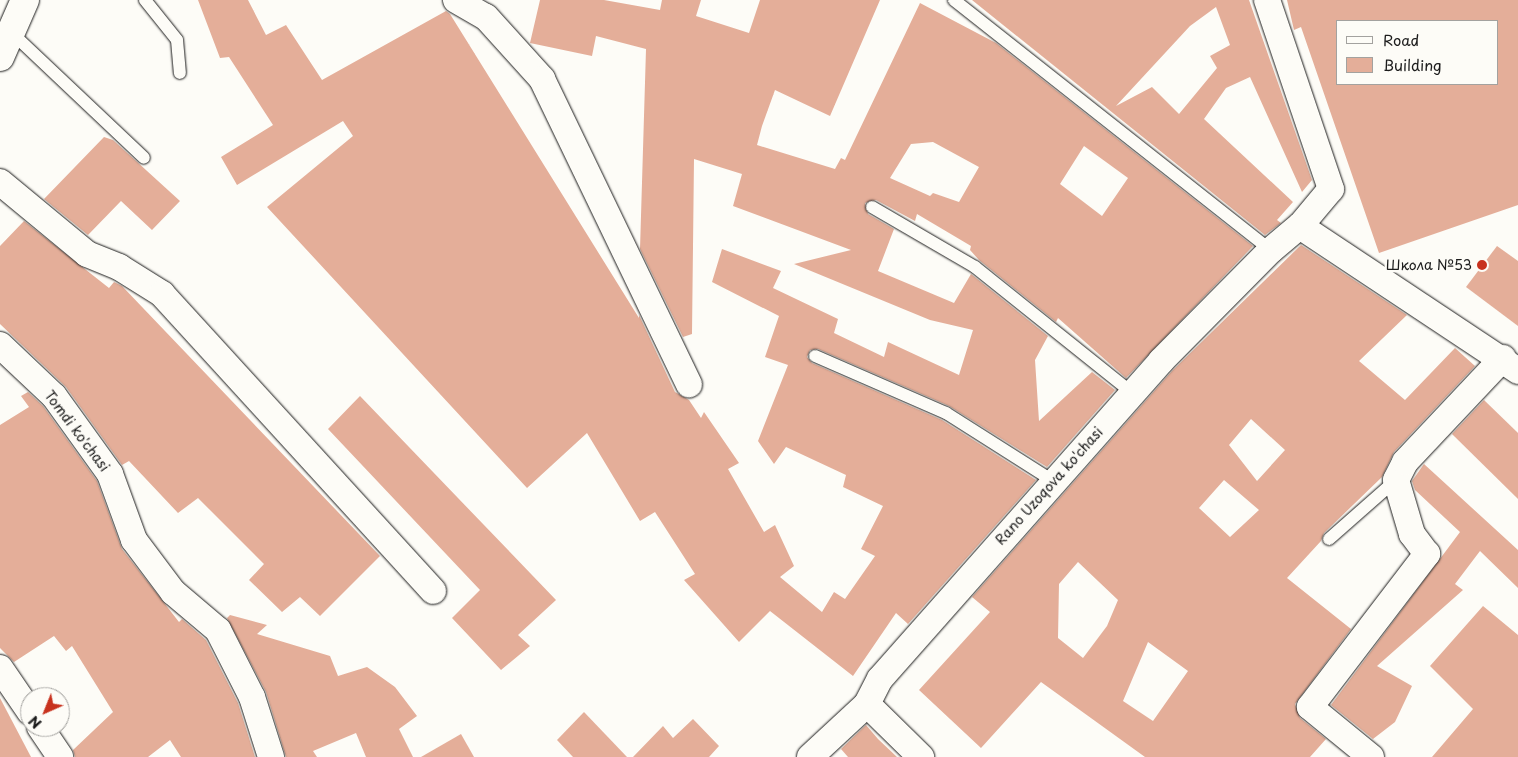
<!DOCTYPE html>
<html>
<head>
<meta charset="utf-8">
<style>
  body { margin:0 }
  #map { position:relative; width:1518px; height:757px; overflow:hidden; background:#fdfcf7; font-family:"Playpen Sans",sans-serif }
  div>[style] { position:absolute }
  .building>* { inset:0; background:#e4ae99 }
  .roads { filter:drop-shadow(0 0 1px #1c1c1c) drop-shadow(0 0 1px #1c1c1c) }
  .service>* { height:12px; margin:-6px; padding:0 6px; transform-origin:6px; border-radius:6px; background:#fdfcf7 }
  .minor>* { height:26px; margin:-13px; padding:0 13px; transform-origin:13px; border-radius:13px; background:#fdfcf7 }
  .secondary>* { height:28px; margin:-14px; padding:0 14px; transform-origin:14px; border-radius:14px; background:#fdfcf7 }
  .dots>* { width:14px; height:14px; translate:-50% -50%; box-sizing:border-box; border:2px solid #fdfcf7; border-radius:50% }
  span { translate:-50% -50%; white-space:nowrap; text-align:center; line-height:1.15; -webkit-text-stroke:4.5px #fdfcf7; paint-order:stroke }
  .poi-label { font-size:14px; color:#1c1c1c }
  .right { translate:-100% -50%; text-align:right }
  .street-label { font-size:14px; color:#1c1c1c }
  .legend { position:absolute; left:1336px; top:20px; width:162px; height:65px; box-sizing:border-box; background:#fdfcf7; border:1px solid #a3a29f; margin:0; padding:6px 9px; list-style:none; font-size:15px; color:#1c1c1c }
  .legend li { display:flex; align-items:center; gap:10px; height:25px }
  .legend b { width:25px; border:1px solid #a3a29f }
  .north { position:absolute; left:20px; top:687px; width:50px; height:50px; box-sizing:border-box; background:#fdfcf7; border:1px solid #a3a29f; border-radius:50%; rotate:224deg; font-size:14px; font-weight:700; line-height:20px; text-align:center; color:#1c1c1c }
  .north::after { content:''; display:block; margin:auto; width:18px; height:22px; background:#c8321e; clip-path:polygon(50% 0,100% 100%,50% 72%,0 100%) }
</style>
</head>
<body>
<div id="map">
  <div class="building">
    <i style="clip-path:polygon(evenodd,198px 0,248px 0,266px 35px,286px 25px,322px 80px,446px 11px,450px 14px,639px 318px,639px 315px,675px 392px,689px 400px,701px 418px,704px 412px,739px 463px,728px 469px,764px 532px,775px 525px,794px 566px,780px 577px,822px 612px,834px 592px,845px 599px,875px 556px,861px 549px,883px 506px,843px 487px,846px 475px,786px 447px,774px 464px,758px 441px,788px 365px,765px 357px,779px 316px,712px 282px,722px 249px,781px 271px,773px 288px,838px 319px,834px 333px,884px 357px,888px 342px,959px 375px,973px 330px,930px 320px,794px 264px,851px 250px,733px 206px,742px 174px,694px 159px,692px 334px,683px 337px,640px 249px,646px 49px,596px 36px,592px 56px,530px 43px,540px 0,604px 0,660px 10px,662px 0,701px 0,696px 16px,749px 33px,760px 0,880px 0,830px 116px,775px 90px,762px 126px,757px 145px,835px 169px,841px 158px,845px 160px,920px 3px,996px 43px,1253px 246px,1126px 378px,1058px 318px,1056px 322px,979px 260px,970px 250px,971px 246px,917px 214px,915px 221px,876px 200px,865px 203px,868px 214px,894px 229px,878px 271px,954px 303px,971px 274px,1048px 336px,1035px 360px,1039px 421px,1092px 372px,1115px 390px,1047px 467px,949px 406px,818px 349px,810px 350px,807px 357px,812px 363px,942px 420px,1036px 480px,908px 624px,896px 613px,853px 676px,770px 611px,739px 642px,684px 580px,695px 574px,655px 512px,640px 521px,587px 433px,527px 488px,267px 207px,353px 136px,343px 121px,237px 185px,221px 157px,273px 125px,229px 57px,220px 58px,198px 0,933px 142px,979px 167px,959px 202px,933px 193px,930px 196px,890px 178px,911px 144px,933px 142px,198px 0,1084px 146px,1128px 178px,1102px 216px,1060px 184px,1084px 146px)"></i>
    <i style="clip-path:polygon(evenodd,972px 0,1249px 0,1312px 180px,1302px 192px,1250px 77px,1226px 88px,1204px 119px,1293px 202px,1277px 220px,1281px 223px,1265px 235px,972px 0,1216px 7px,1230px 45px,1210px 56px,1217px 68px,1179px 114px,1152px 87px,1116px 106px,1190px 26px,1216px 7px)"></i>
    <i style="clip-path:polygon(evenodd,1287px 0,1518px 0,1518px 205px,1379px 253px,1301px 27px,1294px 30px,1287px 0,1337px 21px,1497px 21px,1497px 84px,1337px 84px,1337px 21px)"></i>
    <i style="clip-path:polygon(104px 137px,113px 140px,180px 201px,152px 230px,121px 201px,88px 235px,44px 199px)"></i>
    <i style="clip-path:polygon(24px 221px,109px 288px,114px 282px,122px 286px,380px 556px,320px 616px,300px 597px,282px 612px,249px 580px,264px 564px,198px 498px,178px 513px,129px 461px,122px 465px,66px 387px,0 324px,0 246px)"></i>
    <i style="clip-path:polygon(evenodd,1301px 245px,1407px 315px,1359px 361px,1405px 400px,1455px 348px,1475px 366px,1394px 452px,1382px 477px,1324px 533px,1321px 541px,1287px 578px,1351px 629px,1295px 704px,1300px 718px,1326px 739px,1310px 757px,1145px 757px,1041px 682px,981px 748px,919px 690px,990px 612px,972px 597px,1172px 371px,1301px 245px,1251px 419px,1285px 450px,1257px 481px,1229px 445px,1251px 419px,1301px 245px,1224px 480px,1259px 510px,1230px 537px,1199px 508px,1224px 480px,1301px 245px,1078px 562px,1118px 600px,1107px 626px,1083px 658px,1058px 638px,1059px 584px,1078px 562px,1301px 245px,1148px 642px,1188px 671px,1153px 721px,1123px 701px,1148px 642px)"></i>
    <i style="clip-path:polygon(1497px 246px,1518px 261px,1518px 326px,1466px 287px)"></i>
    <i style="clip-path:polygon(28px 392px,43px 406px,97px 481px,122px 549px,179px 622px,182px 619px,206px 640px,238px 703px,255px 757px,181px 757px,170px 740px,148px 757px,75px 757px,73px 750px,113px 712px,72px 646px,66px 651px,54px 636px,14px 662px,0 648px,0 425px,29px 407px,21px 396px)"></i>
    <i style="clip-path:polygon(360px 396px,556px 600px,518px 635px,530px 646px,501px 670px,452px 618px,480px 590px,328px 429px)"></i>
    <i style="clip-path:polygon(1484px 400px,1518px 433px,1518px 499px,1452px 434px)"></i>
    <i style="clip-path:polygon(1424px 464px,1518px 550px,1518px 588px,1480px 551px,1455px 584px,1463px 590px,1377px 666px,1412px 686px,1395px 722px,1373px 739px,1331px 705px,1460px 532px,1415px 490px,1412px 481px)"></i>
    <i style="clip-path:polygon(1483px 606px,1518px 635px,1518px 757px,1432px 757px,1473px 709px,1430px 666px)"></i>
    <i style="clip-path:polygon(230px 615px,267px 625px,257px 634px,330px 656px,338px 676px,367px 667px,395px 687px,417px 716px,399px 729px,413px 757px,366px 757px,356px 733px,313px 751px,317px 757px,286px 757px,266px 692px,227px 618px)"></i>
    <i style="clip-path:polygon(0 698px,31px 757px,0 757px)"></i>
    <i style="clip-path:polygon(584px 712px,627px 757px,573px 757px,557px 740px)"></i>
    <i style="clip-path:polygon(693px 719px,719px 746px,709px 757px,633px 757px,663px 726px,673px 738px)"></i>
    <i style="clip-path:polygon(866px 725px,878px 739px,897px 757px,848px 757px,841px 749px)"></i>
    <i style="clip-path:polygon(461px 734px,474px 757px,421px 757px)"></i>
  </div>
  <div class="roads">
    <div class="service">
      <i style="left:145px;top:0;width:51px;rotate:51.3deg"></i>
      <i style="left:177px;top:40px;width:33px;rotate:85deg"></i>
      <i style="left:954px;top:0;width:404px;rotate:38.3deg"></i>
      <i style="left:13px;top:34px;width:180px;rotate:43.4deg"></i>
      <i style="left:872px;top:207px;width:119px;rotate:30.2deg"></i>
      <i style="left:975px;top:267px;width:201px;rotate:38.7deg"></i>
      <i style="left:815px;top:356px;width:143px;rotate:23.5deg"></i>
      <i style="left:946px;top:413px;width:127px;rotate:32.4deg"></i>
      <i style="left:1329px;top:539px;width:89px;rotate:-41.4deg"></i>
    </div>
    <div class="minor">
      <i style="left:456px;top:0;width:34px;rotate:30deg"></i>
      <i style="left:486px;top:17px;width:84px;rotate:47.9deg"></i>
      <i style="left:542px;top:79px;width:339px;rotate:64.3deg"></i>
      <i style="left:0;top:182px;width:113px;rotate:39.6deg"></i>
      <i style="left:87px;top:254px;width:35px;rotate:22deg"></i>
      <i style="left:119px;top:267px;width:51px;rotate:32.1deg"></i>
      <i style="left:162px;top:294px;width:402px;rotate:47.6deg"></i>
      <i style="left:1300px;top:226px;width:262px;rotate:33.6deg"></i>
      <i style="left:0;top:345px;width:74px;rotate:43.4deg"></i>
      <i style="left:54px;top:396px;width:96px;rotate:54.3deg"></i>
      <i style="left:110px;top:474px;width:70px;rotate:70deg"></i>
      <i style="left:134px;top:540px;width:65px;rotate:53.1deg"></i>
      <i style="left:173px;top:592px;width:59px;rotate:40.2deg"></i>
      <i style="left:218px;top:630px;width:75px;rotate:63.1deg"></i>
      <i style="left:252px;top:697px;width:63px;rotate:72.4deg"></i>
      <i style="left:0;top:668px;width:53px;rotate:55.7deg"></i>
      <i style="left:867px;top:704px;width:76px;rotate:44.5deg"></i>
      <i style="left:40px;top:727px;width:36px;rotate:56deg"></i>
      <i style="left:810px;top:757px;width:78px;rotate:-42.9deg"></i>
      <i style="left:867px;top:704px;width:28px;rotate:-63deg"></i>
      <i style="left:880px;top:679px;width:424px;rotate:-48.5deg"></i>
      <i style="left:1161px;top:361px;width:156px;rotate:-45.3deg"></i>
      <i style="left:1271px;top:250px;width:38px;rotate:-40deg"></i>
      <i style="left:1300px;top:226px;width:48px;rotate:-50deg"></i>
      <i style="left:1331px;top:189px;width:200px;rotate:-108.7deg"></i>
      <i style="left:1371px;top:757px;width:79px;rotate:-140.7deg"></i>
      <i style="left:1310px;top:707px;width:193px;rotate:-52.6deg"></i>
      <i style="left:1427px;top:554px;width:25px;rotate:-127deg"></i>
      <i style="left:1412px;top:534px;width:56px;rotate:-106.5deg"></i>
      <i style="left:1396px;top:480px;width:20px;rotate:-63deg"></i>
      <i style="left:1405px;top:462px;width:143px;rotate:-46.7deg"></i>
    </div>
    <div class="secondary">
      <i style="left:0;top:57px;width:62px;rotate:-66.3deg"></i>
    </div>
  </div>
  <div class="dots">
    <i style="left:1482px;top:265px;background:#c8321e"></i>
  </div>
  <div class="poi-label">
    <span class="right" style="left:1472px;top:265px">Школа №53</span>
  </div>
  <div class="street-label">
    <span style="left:77px;top:431px;rotate:53deg">Tomdi ko'chasi</span>
    <span style="left:1049px;top:486px;rotate:-48deg">Rano Uzoqova ko'chasi</span>
  </div>
  <ul class="legend">
  <li><b style="height:6px;background:#fdfcf7"></b>Road</li>
  <li><b style="height:14px;background:#e4ae99"></b>Building</li>
  </ul>
  <div class="north">N</div>
</div>
</body>
</html>
